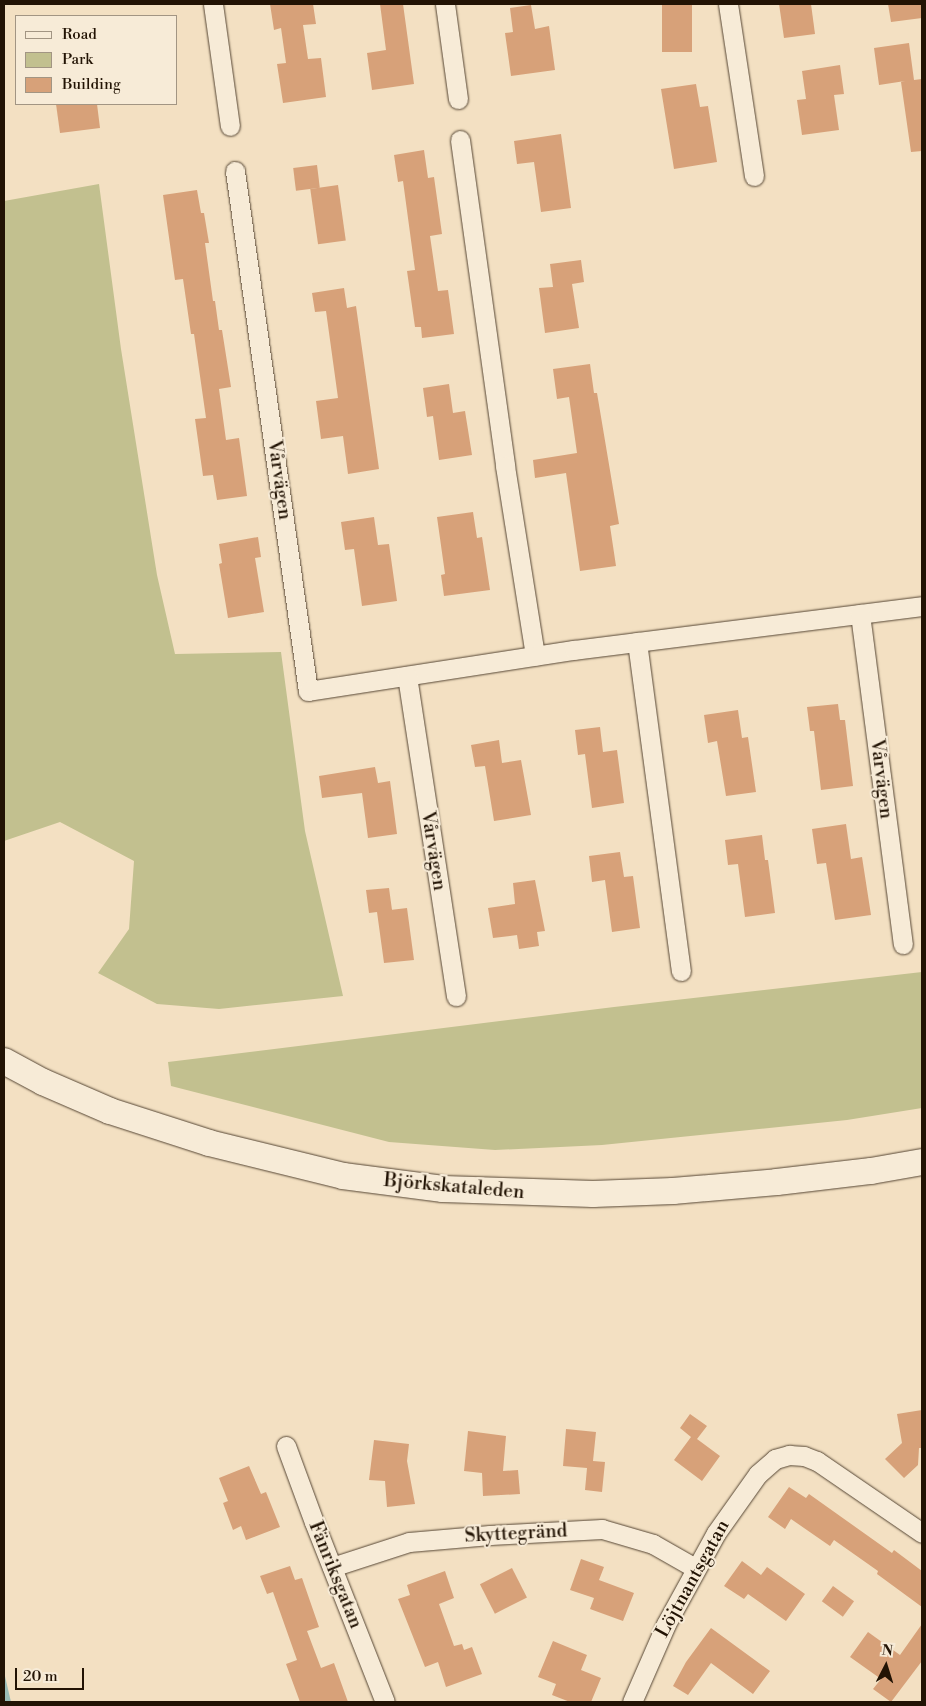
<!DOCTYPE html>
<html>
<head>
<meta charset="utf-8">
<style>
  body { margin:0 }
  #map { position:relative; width:926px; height:1706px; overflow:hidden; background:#f3e0c2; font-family:"Libre Bodoni",serif }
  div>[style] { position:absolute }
  .green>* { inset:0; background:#c2c08f }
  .water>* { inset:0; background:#9bbdb7 }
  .building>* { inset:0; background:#d7a179; transform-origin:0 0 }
  .roads { filter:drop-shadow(0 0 1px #564634) drop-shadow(0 0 1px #564634) }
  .minor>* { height:19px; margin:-9.5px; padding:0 9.5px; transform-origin:9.5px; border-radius:9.5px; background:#f7ebd7 }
  .secondary>* { height:26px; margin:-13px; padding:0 13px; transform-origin:13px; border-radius:13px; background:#f7ebd7 }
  span { translate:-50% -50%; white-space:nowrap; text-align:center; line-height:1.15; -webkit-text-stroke:4px #f7ebd7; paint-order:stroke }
  .street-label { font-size:19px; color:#221304 }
  .frame { position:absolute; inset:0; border:5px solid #221304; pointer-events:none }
  .legend { position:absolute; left:15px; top:15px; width:162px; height:90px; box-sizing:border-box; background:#f7ebd7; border:1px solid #a29583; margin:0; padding:6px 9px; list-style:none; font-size:15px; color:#221304 }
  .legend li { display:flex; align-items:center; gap:10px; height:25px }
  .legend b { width:25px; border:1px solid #a29583 }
  .north { position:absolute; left:861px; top:1641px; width:50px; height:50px; -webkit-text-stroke:4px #f7ebd7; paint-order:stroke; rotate:5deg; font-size:14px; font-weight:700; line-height:20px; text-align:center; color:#221304 }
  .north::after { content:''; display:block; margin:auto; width:18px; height:22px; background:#221304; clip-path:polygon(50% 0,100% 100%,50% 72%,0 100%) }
  .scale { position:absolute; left:15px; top:1668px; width:69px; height:22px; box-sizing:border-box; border:2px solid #221304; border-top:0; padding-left:6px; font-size:15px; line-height:18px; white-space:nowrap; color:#221304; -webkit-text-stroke:4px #f7ebd7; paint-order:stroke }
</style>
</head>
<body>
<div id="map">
  <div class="green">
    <i style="clip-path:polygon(99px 184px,121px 349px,157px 575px,175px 654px,281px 652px,305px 831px,343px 996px,219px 1009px,157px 1004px,98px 973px,129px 929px,134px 861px,60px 822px,4px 841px,4px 201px)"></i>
    <i style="clip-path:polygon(922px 972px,922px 1108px,847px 1120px,602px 1145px,495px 1150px,389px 1142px,171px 1086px,168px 1062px,614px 1007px)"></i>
  </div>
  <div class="water">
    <i style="clip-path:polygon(4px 1672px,11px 1702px,4px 1702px)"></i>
  </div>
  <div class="building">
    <i style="clip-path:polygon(270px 4px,313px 4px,316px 24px,303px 25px,308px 59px,321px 58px,326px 97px,283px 103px,277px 64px,286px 63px,281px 28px,274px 30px)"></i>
    <i style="clip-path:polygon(380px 4px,403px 4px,414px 84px,372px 90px,367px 53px,386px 50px)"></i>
    <i style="left:662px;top:4px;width:30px;height:48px"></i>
    <i style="clip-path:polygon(779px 4px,811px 4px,815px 34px,784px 38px)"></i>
    <i style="clip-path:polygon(888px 4px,922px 4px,922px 18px,891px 22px)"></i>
    <i style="clip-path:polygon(531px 5px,535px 29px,549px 26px,555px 70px,511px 76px,505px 33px,513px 32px,510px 8px)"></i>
    <i style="clip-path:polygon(909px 43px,914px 80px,922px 79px,922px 151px,911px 152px,901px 82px,905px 81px,879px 85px,874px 48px)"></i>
    <i style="clip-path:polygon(840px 65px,844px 94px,834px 95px,839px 130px,802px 135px,797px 100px,806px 99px,802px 71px)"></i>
    <i style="clip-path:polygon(696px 84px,700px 107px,708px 106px,717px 162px,674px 169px,661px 89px)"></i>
    <i style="clip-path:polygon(56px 104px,97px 104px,100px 128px,60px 133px)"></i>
    <i style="clip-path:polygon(561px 134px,571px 208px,541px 212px,534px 162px,517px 164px,514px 141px)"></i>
    <i style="clip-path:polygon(424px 150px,428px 178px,434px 177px,442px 234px,430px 236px,438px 291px,448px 290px,454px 334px,422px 338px,421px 327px,415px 327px,407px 271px,415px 270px,403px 181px,398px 182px,394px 155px)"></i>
    <i style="left:317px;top:165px;width:23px;height:24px;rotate:83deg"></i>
    <i style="left:338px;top:185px;width:56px;height:28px;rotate:82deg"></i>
    <i style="clip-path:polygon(197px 190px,201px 213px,204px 213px,209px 243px,205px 243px,213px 301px,215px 301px,219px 330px,222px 330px,231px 387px,219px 389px,226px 440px,239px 438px,247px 496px,217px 500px,213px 475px,203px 476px,195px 419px,206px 418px,194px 334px,191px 334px,183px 279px,175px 280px,163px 195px)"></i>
    <i style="clip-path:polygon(581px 260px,584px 282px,572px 284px,579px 328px,545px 333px,539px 288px,553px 287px,550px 264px)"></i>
    <i style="clip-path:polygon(344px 288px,347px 308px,356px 306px,379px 469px,348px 474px,343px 436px,321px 439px,316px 401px,338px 398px,326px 311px,315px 312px,312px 293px)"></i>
    <i style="clip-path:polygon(590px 364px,594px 393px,597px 393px,619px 524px,610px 526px,616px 566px,580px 571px,566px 473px,535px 478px,533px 460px,577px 453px,569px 397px,557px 399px,553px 369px)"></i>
    <i style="clip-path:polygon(449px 384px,453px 413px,465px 411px,472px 455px,439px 460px,433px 416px,427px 417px,423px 388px)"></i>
    <i style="clip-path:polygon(473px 512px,477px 538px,482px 537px,490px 590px,444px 596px,441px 575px,445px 574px,437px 517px)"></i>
    <i style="clip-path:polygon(374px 517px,378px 545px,389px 544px,397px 601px,362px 606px,354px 549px,345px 550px,341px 522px)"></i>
    <i style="clip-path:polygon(258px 537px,261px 557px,255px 558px,264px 612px,228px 618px,219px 564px,222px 563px,219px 544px)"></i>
    <i style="clip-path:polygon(838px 704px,840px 720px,845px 720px,853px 786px,821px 790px,814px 731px,810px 731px,807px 707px)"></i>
    <i style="clip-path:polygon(738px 710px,742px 738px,748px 737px,756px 792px,726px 796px,717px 741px,708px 743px,704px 715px)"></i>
    <i style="clip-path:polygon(600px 727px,603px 752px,617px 750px,624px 803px,592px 808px,585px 754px,578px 755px,575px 730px)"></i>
    <i style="clip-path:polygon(499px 740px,502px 763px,521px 760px,531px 815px,494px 821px,485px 766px,475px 767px,471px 745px)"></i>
    <i style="clip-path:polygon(375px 767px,378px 783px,390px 781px,397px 834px,368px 838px,362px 793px,322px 798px,319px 776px)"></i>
    <i style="clip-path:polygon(846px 824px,851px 859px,862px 857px,871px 915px,835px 920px,826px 863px,817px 864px,812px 829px)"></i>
    <i style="clip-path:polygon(762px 835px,765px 860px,768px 860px,775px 913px,745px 917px,738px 864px,728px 865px,725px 840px)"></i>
    <i style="clip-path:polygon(620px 852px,624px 877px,633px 876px,640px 928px,612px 932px,605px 880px,592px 882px,589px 856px)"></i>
    <i style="clip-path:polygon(535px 880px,545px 931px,537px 932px,539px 946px,519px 949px,517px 935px,493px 938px,488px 908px,515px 904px,513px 883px)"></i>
    <i style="clip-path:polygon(389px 888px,392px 910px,382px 911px,407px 908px,414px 960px,384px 963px,377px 912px,369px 913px,366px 890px)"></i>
    <i style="clip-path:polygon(922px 1410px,922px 1448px,919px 1448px,918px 1465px,904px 1478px,885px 1459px,902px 1443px,897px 1414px)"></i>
    <i style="clip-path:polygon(690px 1414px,707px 1426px,697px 1439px,720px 1456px,702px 1481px,674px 1460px,691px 1437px,680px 1428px)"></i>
    <i style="clip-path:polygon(566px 1429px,596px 1432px,593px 1461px,605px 1462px,602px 1492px,585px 1490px,587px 1468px,563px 1466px)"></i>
    <i style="clip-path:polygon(468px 1431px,506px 1436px,503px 1471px,518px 1470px,520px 1494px,483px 1496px,482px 1473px,464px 1471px)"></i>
    <i style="clip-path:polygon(374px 1440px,409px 1444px,407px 1461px,415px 1504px,387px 1507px,385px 1481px,369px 1480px)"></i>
    <i style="clip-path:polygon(249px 1466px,261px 1494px,266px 1492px,280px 1527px,246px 1540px,241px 1526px,233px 1530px,223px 1503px,228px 1501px,219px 1478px)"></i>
    <i style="clip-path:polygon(789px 1487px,806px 1498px,809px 1494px,892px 1553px,894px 1550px,922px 1571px,922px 1607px,877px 1574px,878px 1571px,834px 1540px,830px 1546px,791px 1519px,785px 1529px,768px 1517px)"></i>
    <i style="clip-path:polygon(581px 1559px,604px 1567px,599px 1580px,634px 1593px,623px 1621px,590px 1609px,594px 1598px,570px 1590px)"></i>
    <i style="clip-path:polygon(742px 1561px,761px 1575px,767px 1567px,805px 1594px,786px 1621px,748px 1594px,744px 1599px,724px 1586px)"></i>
    <i style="clip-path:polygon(290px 1566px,295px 1580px,302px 1578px,319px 1627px,307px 1631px,321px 1668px,334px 1663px,348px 1702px,300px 1702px,286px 1664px,297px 1660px,273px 1592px,267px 1594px,260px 1576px)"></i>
    <i style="left:512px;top:1568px;width:33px;height:36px;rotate:63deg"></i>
    <i style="clip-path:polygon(445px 1571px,454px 1598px,439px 1604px,454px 1646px,462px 1644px,464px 1650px,472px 1647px,482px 1674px,446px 1687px,438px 1662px,425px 1667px,398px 1599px,410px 1595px,407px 1585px)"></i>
    <i style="left:833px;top:1586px;width:26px;height:19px;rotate:36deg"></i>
    <i style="clip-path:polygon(922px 1624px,922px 1661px,891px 1702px,873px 1689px,881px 1679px,850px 1657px,868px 1632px,900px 1655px)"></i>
    <i style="clip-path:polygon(711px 1628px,770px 1671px,753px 1694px,711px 1663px,688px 1695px,673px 1686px,686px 1662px)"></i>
    <i style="clip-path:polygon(553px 1641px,587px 1655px,581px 1670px,601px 1678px,591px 1702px,570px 1702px,552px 1695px,556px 1684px,538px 1677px)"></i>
  </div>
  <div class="roads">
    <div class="minor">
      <i style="left:213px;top:4px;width:123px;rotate:82.1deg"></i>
      <i style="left:445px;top:4px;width:96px;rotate:82.2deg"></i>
      <i style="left:728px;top:4px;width:174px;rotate:81.4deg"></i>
      <i style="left:460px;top:140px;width:329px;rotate:82.1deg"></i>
      <i style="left:505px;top:466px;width:192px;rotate:81deg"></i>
      <i style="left:235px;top:171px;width:525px;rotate:82.01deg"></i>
      <i style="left:308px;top:691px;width:269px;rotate:-8.8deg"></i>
      <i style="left:574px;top:650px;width:351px;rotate:-7.2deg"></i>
      <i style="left:860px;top:614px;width:333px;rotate:82.6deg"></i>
      <i style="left:637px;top:642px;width:332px;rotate:82.4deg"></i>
      <i style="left:407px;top:676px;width:324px;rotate:81.3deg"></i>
      <i style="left:286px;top:1446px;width:81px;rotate:69.8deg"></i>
      <i style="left:314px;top:1522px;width:193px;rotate:68.5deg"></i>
      <i style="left:332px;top:1567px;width:81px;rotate:-18deg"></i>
      <i style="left:409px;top:1542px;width:81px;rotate:-4.9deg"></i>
      <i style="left:490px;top:1535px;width:112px;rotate:-3.1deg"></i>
      <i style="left:602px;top:1529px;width:53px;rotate:16.4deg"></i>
      <i style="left:653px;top:1544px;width:48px;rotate:29.7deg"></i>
      <i style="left:632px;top:1702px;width:85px;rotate:-66.4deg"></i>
      <i style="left:666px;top:1624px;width:104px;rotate:-61.2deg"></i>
      <i style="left:716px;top:1533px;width:72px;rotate:-54.6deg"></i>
      <i style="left:758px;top:1474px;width:23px;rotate:-41deg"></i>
      <i style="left:775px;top:1459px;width:15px;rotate:-16deg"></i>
      <i style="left:789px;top:1455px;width:15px;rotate:4deg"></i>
      <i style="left:804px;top:1456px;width:14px;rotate:21deg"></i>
      <i style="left:817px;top:1461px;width:127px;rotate:34.4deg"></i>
    </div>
    <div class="secondary">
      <i style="left:4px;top:1061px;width:44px;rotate:28.3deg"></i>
      <i style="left:43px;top:1082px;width:73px;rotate:23.4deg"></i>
      <i style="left:110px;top:1111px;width:104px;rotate:17.9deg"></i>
      <i style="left:209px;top:1143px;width:138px;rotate:13.8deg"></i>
      <i style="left:343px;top:1176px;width:101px;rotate:7.4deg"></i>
      <i style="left:443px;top:1189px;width:150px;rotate:1.9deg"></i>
      <i style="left:593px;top:1194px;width:80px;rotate:-2.1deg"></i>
      <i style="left:673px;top:1191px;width:104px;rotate:-4.9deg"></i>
      <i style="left:777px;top:1182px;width:95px;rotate:-6.7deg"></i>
      <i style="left:871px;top:1171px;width:52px;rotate:-10deg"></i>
    </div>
  </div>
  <div class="street-label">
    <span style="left:279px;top:480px;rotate:82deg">Vårvägen</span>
    <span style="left:881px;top:779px;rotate:83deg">Vårvägen</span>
    <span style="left:433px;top:851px;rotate:81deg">Vårvägen</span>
    <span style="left:454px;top:1187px;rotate:5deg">Björkskataleden</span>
    <span style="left:516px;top:1534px;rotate:-3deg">Skyttegränd</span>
    <span style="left:335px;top:1575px;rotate:68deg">Fänriksgatan</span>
    <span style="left:693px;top:1579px;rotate:-61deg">Löjtnantsgatan</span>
  </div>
  <div class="frame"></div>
  <ul class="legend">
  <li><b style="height:6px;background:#f7ebd7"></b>Road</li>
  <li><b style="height:14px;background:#c2c08f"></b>Park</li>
  <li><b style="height:14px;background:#d7a179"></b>Building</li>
  </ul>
  <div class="north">N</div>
  <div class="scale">20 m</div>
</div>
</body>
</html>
